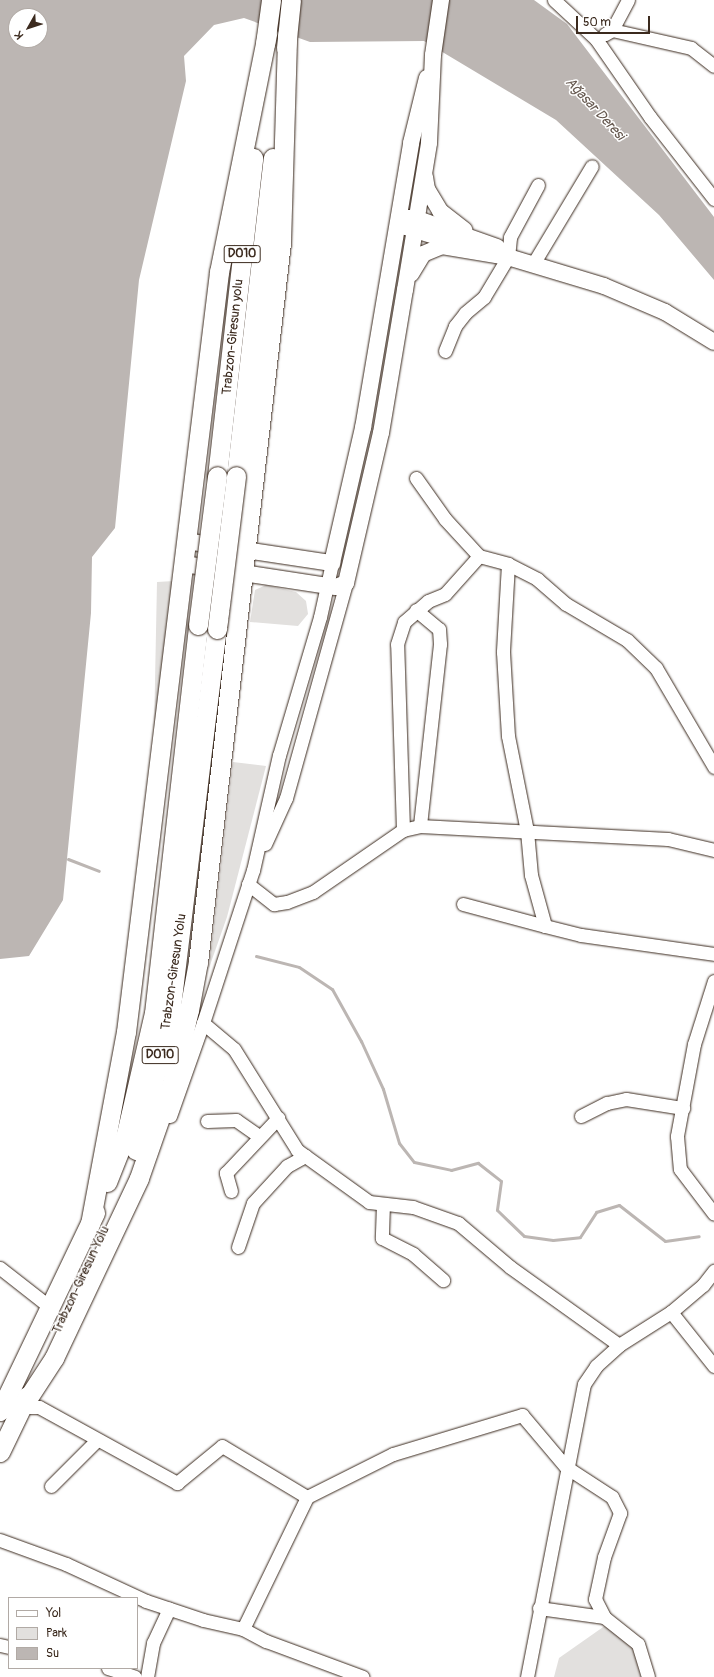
<!DOCTYPE html>
<html>
<head>
<meta charset="utf-8">
<style>
  body { margin:0 }
  #map { position:relative; width:714px; height:1677px; overflow:hidden; background:#fff; font-family:Pangolin,sans-serif }
  div>[style] { position:absolute }
  .green>* { inset:0; background:#e2e0de }
  .water>* { inset:0; background:#bcb6b3 }
  .stream>* { height:3px; margin:-1.5px; padding:0 1.5px; transform-origin:1.5px; border-radius:1.5px; background:#bcb6b3 }
  .roads { filter:drop-shadow(0 0 1px #3b2a1e) drop-shadow(0 0 1px #3b2a1e) }
  .minor>* { height:13px; margin:-6.5px; padding:0 6.5px; transform-origin:6.5px; border-radius:6.5px; background:#fff }
  .major>* { height:16px; margin:-8px; padding:0 8px; transform-origin:8px; border-radius:8px; background:#fff }
  .highway>* { height:19px; margin:-9.5px; padding:0 9.5px; transform-origin:9.5px; border-radius:9.5px; background:#fff }
  .bridges { filter:drop-shadow(0 0 1px #3b2a1e) drop-shadow(0 0 1px #3b2a1e) }
  .highway-bridge>* { height:19px; margin:-9.5px; padding:0 9.5px; transform-origin:9.5px; border-radius:9.5px; background:#fff }
  span { translate:-50% -50%; white-space:nowrap; text-align:center; line-height:1.15; -webkit-text-stroke:3px #fff; paint-order:stroke }
  .shield-label span { padding:1px 3px; background:#fff; border:1px solid; border-radius:3px; -webkit-text-stroke-width:0 }
  .shield-label { font-size:12px; color:#3b2a1e; font-weight:700 }
  .street-label { font-size:13px; color:#3b2a1e }
  .water-label { font-size:14px; color:#685b52; font-style:italic }
  .legend { position:absolute; left:8px; top:1597px; width:130px; height:72px; box-sizing:border-box; background:#fff; border:1px solid #b1aaa5; margin:0; padding:5px 7px; list-style:none; font-size:12px; color:#3b2a1e }
  .legend li { display:flex; align-items:center; gap:8px; height:20px }
  .legend b { width:20px; border:1px solid #b1aaa5 }
  .north { position:absolute; left:8px; top:8px; width:40px; height:40px; box-sizing:border-box; background:#fff; border:1px solid #b1aaa5; border-radius:50%; rotate:231deg; font-size:11px; font-weight:700; line-height:16px; text-align:center; color:#3b2a1e }
  .north::after { content:''; display:block; margin:auto; width:14px; height:18px; background:#3b2a1e; clip-path:polygon(50% 0,100% 100%,50% 72%,0 100%) }
  .scale { position:absolute; left:576px; top:16px; width:74px; height:18px; box-sizing:border-box; border:2px solid #3b2a1e; border-top:0; padding-left:5px; font-size:12px; line-height:14px; white-space:nowrap; color:#3b2a1e; -webkit-text-stroke:3px #fff; paint-order:stroke }
</style>
</head>
<body>
<div id="map">
  <div class="green">
    <i style="clip-path:polygon(174px 581px,154px 732px,157px 582px)"></i>
    <i style="clip-path:polygon(266px 585px,296px 592px,306px 601px,308px 614px,298px 626px,250px 622px,255px 590px)"></i>
    <i style="clip-path:polygon(233px 762px,266px 766px,227px 917px,209px 968px)"></i>
    <i style="clip-path:polygon(606px 1625px,633px 1648px,641px 1677px,554px 1677px,559px 1658px)"></i>
  </div>
  <div class="water">
    <i style="clip-path:polygon(evenodd,0 0,534px 0,567px 24px,714px 217px,714px 280px,659px 215px,556px 120px,424px 41px,310px 42px,244px 18px,214px 25px,184px 56px,186px 81px,139px 280px,115px 528px,92px 557px,91px 613px,63px 900px,29px 956px,0 959px,0 0,16px 16px,40px 16px,40px 40px,16px 40px,16px 16px)"></i>
  </div>
  <div class="stream">
    <i style="left:68px;top:859px;width:33px;rotate:21deg"></i>
    <i style="left:256px;top:956px;width:44px;rotate:14.3deg"></i>
    <i style="left:299px;top:967px;width:40px;rotate:34deg"></i>
    <i style="left:332px;top:989px;width:60px;rotate:60.9deg"></i>
    <i style="left:361px;top:1041px;width:53px;rotate:65.4deg"></i>
    <i style="left:383px;top:1089px;width:56px;rotate:73.5deg"></i>
    <i style="left:399px;top:1143px;width:24px;rotate:52deg"></i>
    <i style="left:414px;top:1162px;width:38px;rotate:12deg"></i>
    <i style="left:451px;top:1170px;width:28px;rotate:-15deg"></i>
    <i style="left:478px;top:1163px;width:29px;rotate:38deg"></i>
    <i style="left:501px;top:1181px;width:29px;rotate:98deg"></i>
    <i style="left:497px;top:1210px;width:37px;rotate:44deg"></i>
    <i style="left:524px;top:1236px;width:29px;rotate:8deg"></i>
    <i style="left:553px;top:1240px;width:27px;rotate:-6deg"></i>
    <i style="left:580px;top:1237px;width:30px;rotate:-57deg"></i>
    <i style="left:596px;top:1212px;width:24px;rotate:-17deg"></i>
    <i style="left:619px;top:1205px;width:58px;rotate:38deg"></i>
    <i style="left:665px;top:1241px;width:34px;rotate:-8deg"></i>
  </div>
  <div class="roads">
    <div class="minor">
      <i style="left:554px;top:0;width:57px;rotate:42.9deg"></i>
      <i style="left:596px;top:39px;width:95px;rotate:55.3deg"></i>
      <i style="left:650px;top:117px;width:104px;rotate:52deg"></i>
      <i style="left:612px;top:30px;width:81px;rotate:12.8deg"></i>
      <i style="left:691px;top:48px;width:29px;rotate:38deg"></i>
      <i style="left:605px;top:34px;width:8px;rotate:-30deg"></i>
      <i style="left:612px;top:30px;width:34px;rotate:-62deg"></i>
      <i style="left:533px;top:264px;width:114px;rotate:-59deg"></i>
      <i style="left:445px;top:351px;width:27px;rotate:-68deg"></i>
      <i style="left:455px;top:326px;width:16px;rotate:-52deg"></i>
      <i style="left:465px;top:313px;width:25px;rotate:-40deg"></i>
      <i style="left:484px;top:297px;width:47px;rotate:-59deg"></i>
      <i style="left:508px;top:257px;width:20px;rotate:-84deg"></i>
      <i style="left:510px;top:237px;width:59px;rotate:-61.7deg"></i>
      <i style="left:416px;top:478px;width:50px;rotate:54.7deg"></i>
      <i style="left:445px;top:519px;width:50px;rotate:47.4deg"></i>
      <i style="left:479px;top:556px;width:30px;rotate:15deg"></i>
      <i style="left:508px;top:564px;width:33px;rotate:27deg"></i>
      <i style="left:537px;top:579px;width:38px;rotate:41deg"></i>
      <i style="left:566px;top:604px;width:71px;rotate:30.5deg"></i>
      <i style="left:627px;top:640px;width:40px;rotate:44deg"></i>
      <i style="left:656px;top:668px;width:115px;rotate:59.6deg"></i>
      <i style="left:332px;top:563px;width:55px;rotate:102.5deg"></i>
      <i style="left:320px;top:617px;width:144px;rotate:106.5deg"></i>
      <i style="left:279px;top:755px;width:118px;rotate:102.7deg"></i>
      <i style="left:253px;top:870px;width:161px;rotate:108.1deg"></i>
      <i style="left:203px;top:1023px;width:40px;rotate:40deg"></i>
      <i style="left:234px;top:1049px;width:119px;rotate:58deg"></i>
      <i style="left:297px;top:1150px;width:89px;rotate:35.8deg"></i>
      <i style="left:369px;top:1202px;width:44px;rotate:6.5deg"></i>
      <i style="left:413px;top:1207px;width:48px;rotate:19.6deg"></i>
      <i style="left:458px;top:1223px;width:68px;rotate:40.2deg"></i>
      <i style="left:510px;top:1267px;width:134px;rotate:35.6deg"></i>
      <i style="left:508px;top:564px;width:88px;rotate:93.3deg"></i>
      <i style="left:503px;top:652px;width:84px;rotate:86.6deg"></i>
      <i style="left:508px;top:736px;width:97px;rotate:78.7deg"></i>
      <i style="left:527px;top:831px;width:44px;rotate:84.8deg"></i>
      <i style="left:531px;top:875px;width:53px;rotate:74.6deg"></i>
      <i style="left:545px;top:926px;width:37px;rotate:14deg"></i>
      <i style="left:581px;top:935px;width:134px;rotate:8.1deg"></i>
      <i style="left:416px;top:610px;width:30px;rotate:40deg"></i>
      <i style="left:439px;top:629px;width:15px;rotate:86deg"></i>
      <i style="left:440px;top:644px;width:183px;rotate:96.3deg"></i>
      <i style="left:403px;top:830px;width:186px;rotate:-91.8deg"></i>
      <i style="left:397px;top:644px;width:23px;rotate:-72deg"></i>
      <i style="left:404px;top:622px;width:32px;rotate:-41deg"></i>
      <i style="left:428px;top:601px;width:18px;rotate:-22deg"></i>
      <i style="left:445px;top:594px;width:51px;rotate:-48.2deg"></i>
      <i style="left:265px;top:844px;width:51px;rotate:-65.5deg"></i>
      <i style="left:286px;top:798px;width:223px;rotate:-74.4deg"></i>
      <i style="left:248px;top:884px;width:33px;rotate:38deg"></i>
      <i style="left:274px;top:904px;width:13px;rotate:-9deg"></i>
      <i style="left:287px;top:902px;width:28px;rotate:-21deg"></i>
      <i style="left:313px;top:892px;width:109px;rotate:-34.6deg"></i>
      <i style="left:403px;top:830px;width:17px;rotate:-13deg"></i>
      <i style="left:420px;top:826px;width:248px;rotate:3deg"></i>
      <i style="left:668px;top:839px;width:47px;rotate:13.4deg"></i>
      <i style="left:463px;top:904px;width:85px;rotate:15deg"></i>
      <i style="left:714px;top:981px;width:66px;rotate:107.6deg"></i>
      <i style="left:694px;top:1044px;width:94px;rotate:100.5deg"></i>
      <i style="left:677px;top:1136px;width:33px;rotate:85deg"></i>
      <i style="left:680px;top:1169px;width:56px;rotate:52.9deg"></i>
      <i style="left:170px;top:1116px;width:99px;rotate:-70.5deg"></i>
      <i style="left:581px;top:1116px;width:29px;rotate:-27deg"></i>
      <i style="left:607px;top:1103px;width:19px;rotate:-12deg"></i>
      <i style="left:626px;top:1099px;width:58px;rotate:9deg"></i>
      <i style="left:207px;top:1121px;width:29px;rotate:-2deg"></i>
      <i style="left:236px;top:1120px;width:29px;rotate:35deg"></i>
      <i style="left:231px;top:1191px;width:19px;rotate:-106deg"></i>
      <i style="left:226px;top:1173px;width:76px;rotate:-46.6deg"></i>
      <i style="left:383px;top:1204px;width:34px;rotate:92deg"></i>
      <i style="left:382px;top:1238px;width:35px;rotate:27deg"></i>
      <i style="left:413px;top:1254px;width:40px;rotate:41deg"></i>
      <i style="left:238px;top:1247px;width:46px;rotate:-71.2deg"></i>
      <i style="left:253px;top:1203px;width:50px;rotate:-47.4deg"></i>
      <i style="left:287px;top:1166px;width:21px;rotate:-29deg"></i>
      <i style="left:0;top:1268px;width:63px;rotate:38deg"></i>
      <i style="left:671px;top:1312px;width:69px;rotate:51.5deg"></i>
      <i style="left:22px;top:1407px;width:17px"></i>
      <i style="left:39px;top:1407px;width:158px;rotate:28.8deg"></i>
      <i style="left:177px;top:1483px;width:58px;rotate:-39.4deg"></i>
      <i style="left:222px;top:1446px;width:99px;rotate:31deg"></i>
      <i style="left:51px;top:1486px;width:64px;rotate:-45deg"></i>
      <i style="left:0;top:1540px;width:70px;rotate:20deg"></i>
      <i style="left:66px;top:1564px;width:88px;rotate:24.8deg"></i>
      <i style="left:146px;top:1601px;width:60px;rotate:18.4deg"></i>
      <i style="left:203px;top:1620px;width:41px;rotate:12.7deg"></i>
      <i style="left:243px;top:1629px;width:26px;rotate:28deg"></i>
      <i style="left:266px;top:1641px;width:103px;rotate:20.4deg"></i>
      <i style="left:539px;top:1608px;width:66px;rotate:7.9deg"></i>
      <i style="left:604px;top:1617px;width:43px;rotate:38.5deg"></i>
      <i style="left:638px;top:1644px;width:34px;rotate:73deg"></i>
      <i style="left:243px;top:1629px;width:147px;rotate:-64.1deg"></i>
      <i style="left:307px;top:1497px;width:96px;rotate:-26.6deg"></i>
      <i style="left:393px;top:1454px;width:135px;rotate:-16.8deg"></i>
      <i style="left:522px;top:1415px;width:68px;rotate:49.8deg"></i>
      <i style="left:566px;top:1467px;width:55px;rotate:33.1deg"></i>
      <i style="left:612px;top:1497px;width:18px;rotate:63deg"></i>
      <i style="left:620px;top:1513px;width:47px;rotate:110deg"></i>
      <i style="left:604px;top:1557px;width:43px;rotate:102.1deg"></i>
      <i style="left:595px;top:1599px;width:20px;rotate:63deg"></i>
      <i style="left:0;top:1645px;width:9px;rotate:13deg"></i>
      <i style="left:108px;top:1668px;width:28px;rotate:18deg"></i>
      <i style="left:147px;top:1677px;width:35px;rotate:-80deg"></i>
      <i style="left:153px;top:1643px;width:38px;rotate:-65deg"></i>
      <i style="left:527px;top:1677px;width:298px;rotate:-79deg"></i>
      <i style="left:584px;top:1384px;width:22px;rotate:-56deg"></i>
      <i style="left:596px;top:1366px;width:31px;rotate:-42deg"></i>
      <i style="left:619px;top:1345px;width:62px;rotate:-32.4deg"></i>
      <i style="left:671px;top:1312px;width:42px;rotate:-40.2deg"></i>
      <i style="left:703px;top:1285px;width:18px;rotate:-52deg"></i>
    </div>
    <div class="major">
      <i style="left:425px;top:177px;width:12px;rotate:81deg"></i>
      <i style="left:427px;top:189px;width:26px;rotate:59deg"></i>
      <i style="left:440px;top:211px;width:31px;rotate:38deg"></i>
      <i style="left:457px;top:243px;width:53px;rotate:-162.6deg"></i>
      <i style="left:406px;top:227px;width:11px;rotate:-128deg"></i>
      <i style="left:399px;top:218px;width:16px"></i>
      <i style="left:415px;top:218px;width:87px;rotate:19.5deg"></i>
      <i style="left:411px;top:274px;width:23px;rotate:-59deg"></i>
      <i style="left:423px;top:254px;width:21px;rotate:-23deg"></i>
      <i style="left:442px;top:246px;width:67px;rotate:9.5deg"></i>
      <i style="left:508px;top:257px;width:100px;rotate:16.8deg"></i>
      <i style="left:604px;top:286px;width:66px;rotate:23.1deg"></i>
      <i style="left:665px;top:312px;width:57px;rotate:31.5deg"></i>
      <i style="left:186px;top:541px;width:148px;rotate:8.6deg"></i>
      <i style="left:332px;top:563px;width:139px;rotate:-77.1deg"></i>
      <i style="left:363px;top:428px;width:289px;rotate:-80.4deg"></i>
      <i style="left:411px;top:143px;width:67px;rotate:-76.2deg"></i>
      <i style="left:184px;top:564px;width:145px;rotate:8.7deg"></i>
      <i style="left:327px;top:586px;width:9px;rotate:6deg"></i>
      <i style="left:336px;top:587px;width:11px;rotate:-22deg"></i>
      <i style="left:346px;top:583px;width:154px;rotate:-76.9deg"></i>
      <i style="left:381px;top:433px;width:145px;rotate:-80.5deg"></i>
      <i style="left:405px;top:290px;width:149px;rotate:-80.7deg"></i>
      <i style="left:429px;top:143px;width:88px;rotate:-87.4deg"></i>
      <i style="left:433px;top:55px;width:56px;rotate:-81.7deg"></i>
    </div>
    <div class="highway">
      <i style="left:265px;top:44px;width:44px;rotate:-82.2deg"></i>
      <i style="left:286px;top:48px;width:48px;rotate:-84.1deg"></i>
      <i style="left:217px;top:476px;width:320px;rotate:-83.5deg"></i>
      <i style="left:236px;top:476px;width:320px;rotate:-83.4deg"></i>
      <i style="left:136px;top:1150px;width:139px;rotate:-75.9deg"></i>
      <i style="left:170px;top:1015px;width:389px;rotate:-83.1deg"></i>
      <i style="left:107px;top:1182px;width:52px;rotate:-68.4deg"></i>
      <i style="left:126px;top:1134px;width:124px;rotate:-77deg"></i>
      <i style="left:154px;top:1013px;width:390px;rotate:-83.5deg"></i>
      <i style="left:90px;top:1224px;width:195px;rotate:-79.4deg"></i>
      <i style="left:126px;top:1032px;width:766px;rotate:-83.02deg"></i>
      <i style="left:219px;top:272px;width:244px;rotate:-78.6deg"></i>
      <i style="left:22px;top:1407px;width:59px;rotate:-56.9deg"></i>
      <i style="left:54px;top:1358px;width:199px;rotate:-64.7deg"></i>
      <i style="left:139px;top:1178px;width:97px;rotate:-70.8deg"></i>
      <i style="left:171px;top:1086px;width:78px;rotate:-76.7deg"></i>
      <i style="left:189px;top:1010px;width:49px;rotate:-79.4deg"></i>
      <i style="left:198px;top:962px;width:725px;rotate:-83.42deg"></i>
      <i style="left:281px;top:242px;width:207px;rotate:-88.3deg"></i>
      <i style="left:0;top:1411px;width:220px;rotate:-64.4deg"></i>
      <i style="left:0;top:1452px;width:62px;rotate:-64.3deg"></i>
    </div>
  </div>
  <div class="bridges">
    <div class="highway-bridge">
      <i style="left:198px;top:625px;width:150px;rotate:-82.7deg"></i>
      <i style="left:217px;top:629px;width:154px;rotate:-82.9deg"></i>
    </div>
  </div>
  <div class="shield-label">
    <span style="left:242px;top:254px">D010</span>
    <span style="left:160px;top:1055px">D010</span>
  </div>
  <div class="street-label">
    <span style="left:233px;top:337px;rotate:-84deg">Trabzon-Giresun yolu</span>
    <span style="left:174px;top:972px;rotate:-82deg">Trabzon-Giresun Yolu</span>
    <span style="left:81px;top:1280px;rotate:-65deg">Trabzon-Giresun Yolu</span>
  </div>
  <div class="water-label">
    <span style="left:595px;top:109px;rotate:47deg">Ağasar Deresi</span>
  </div>
  <ul class="legend">
  <li><b style="height:5px;background:#fff"></b>Yol</li>
  <li><b style="height:11px;background:#e2e0de"></b>Park</li>
  <li><b style="height:11px;background:#bcb6b3"></b>Su</li>
  </ul>
  <div class="north">K</div>
  <div class="scale">50 m</div>
</div>
</body>
</html>
